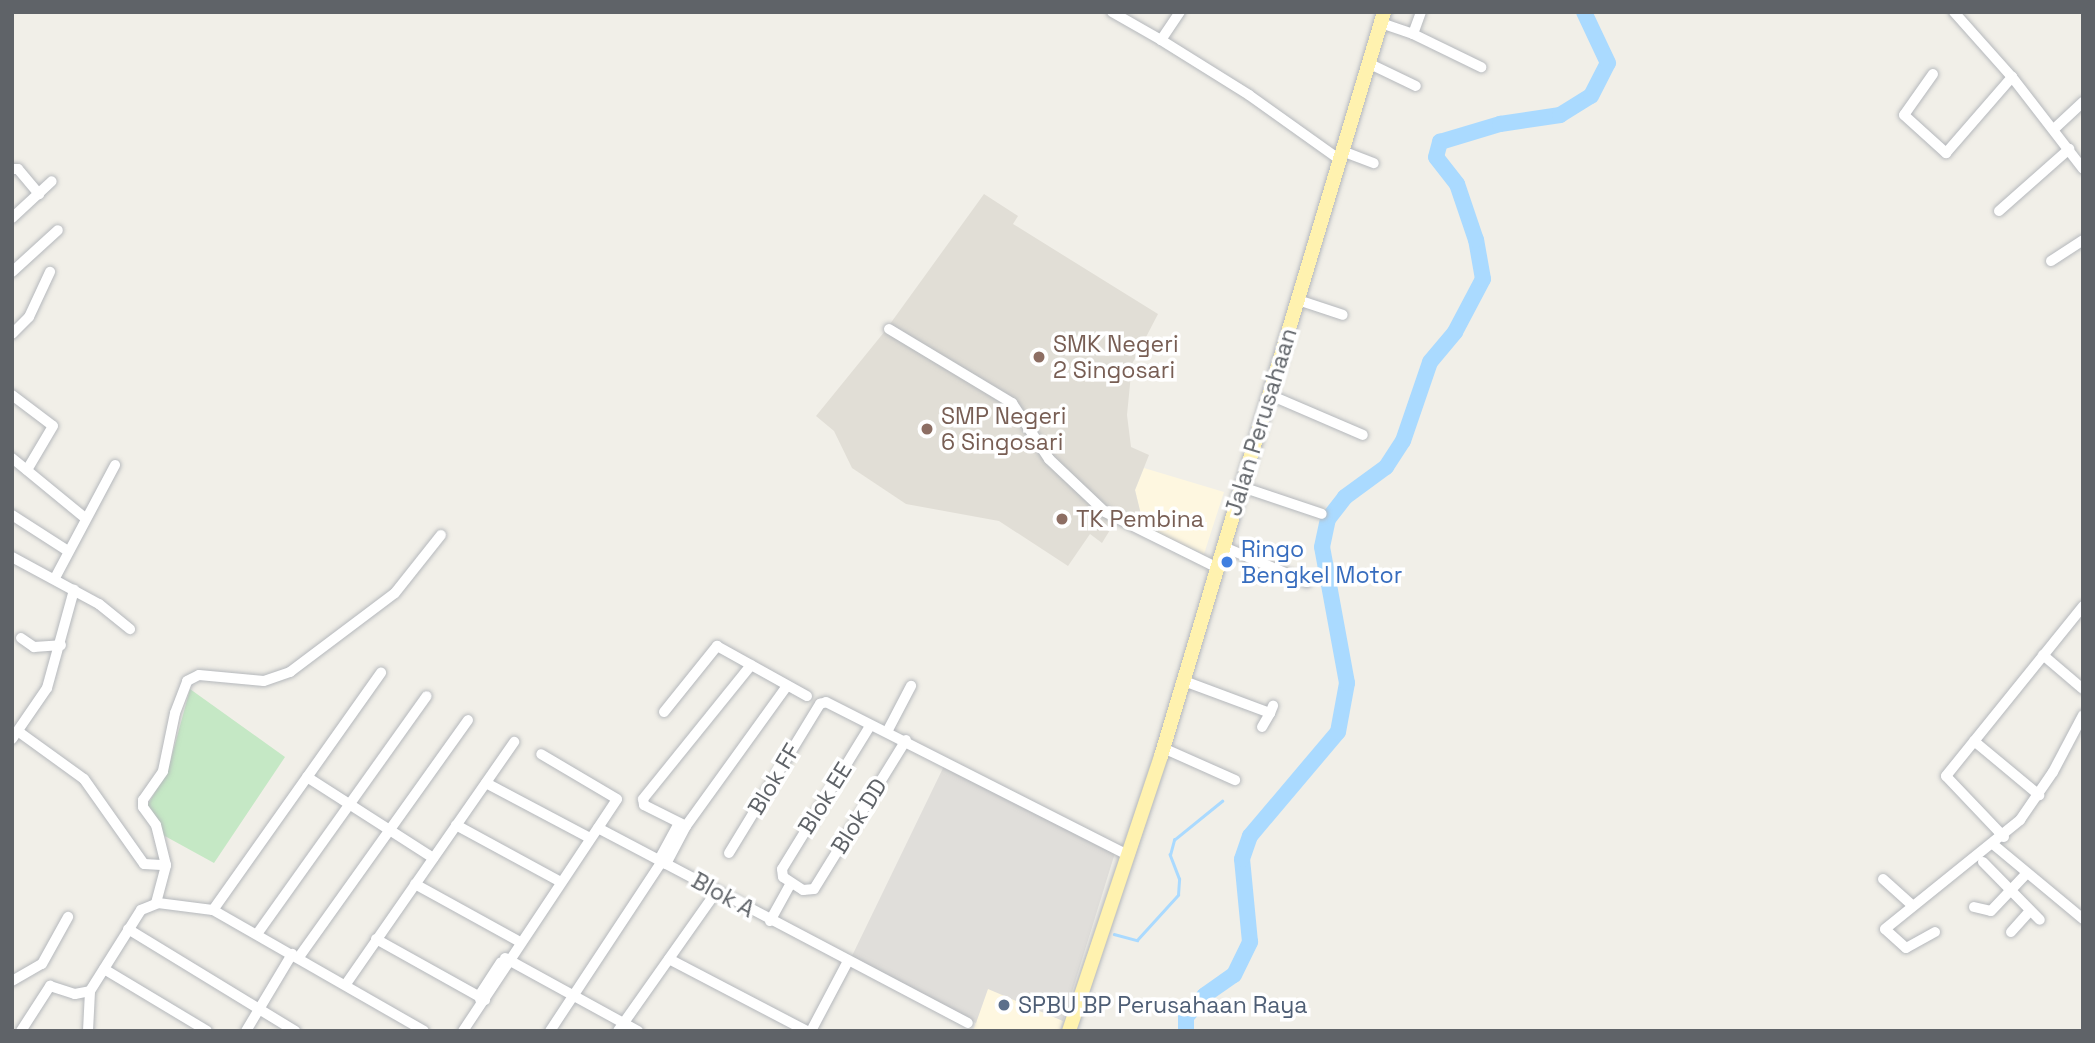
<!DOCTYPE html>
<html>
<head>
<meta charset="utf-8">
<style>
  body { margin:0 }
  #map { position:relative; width:2095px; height:1043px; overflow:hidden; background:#f1efe8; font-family:"Space Grotesk",sans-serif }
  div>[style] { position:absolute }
  .commercial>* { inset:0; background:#fef7e0 }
  .industrial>* { inset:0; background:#e0deda }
  .education>* { inset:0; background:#e1ded6 }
  .green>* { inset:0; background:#c5e8c5 }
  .stream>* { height:2.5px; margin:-1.25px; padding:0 1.25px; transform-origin:1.25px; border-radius:1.25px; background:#aadaff }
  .river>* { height:16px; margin:-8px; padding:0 8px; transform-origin:8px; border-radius:8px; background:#aadaff }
  .roads { filter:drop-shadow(0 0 2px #b5b8bc) drop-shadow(0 0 2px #b5b8bc) }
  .minor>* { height:10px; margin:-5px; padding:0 5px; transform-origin:5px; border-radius:5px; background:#fff }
  .major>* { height:14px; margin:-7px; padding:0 7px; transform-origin:7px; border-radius:7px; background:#fff2af }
  .dots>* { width:19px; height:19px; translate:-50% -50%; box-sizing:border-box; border:4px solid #fff; border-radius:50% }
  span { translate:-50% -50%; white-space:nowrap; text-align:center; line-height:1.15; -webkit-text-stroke:7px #fff; paint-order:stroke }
  .education-label { font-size:23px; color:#785e54 }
  .left { translate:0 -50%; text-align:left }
  .street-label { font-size:23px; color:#5f6368 }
  .shop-label { font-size:23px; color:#366cbe }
  .service-label { font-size:23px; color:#4e5e75 }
  .frame { position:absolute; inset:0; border:14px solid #5f6368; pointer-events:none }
</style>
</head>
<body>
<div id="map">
  <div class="commercial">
    <i style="clip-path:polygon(1144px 468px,1224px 492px,1204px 554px,1144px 527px,1135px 490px)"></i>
    <i style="clip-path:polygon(988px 988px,1063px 1021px,1059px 1031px,973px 1031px)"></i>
  </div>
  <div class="industrial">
    <i style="clip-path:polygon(945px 764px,1115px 853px,1063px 1021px,988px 989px,976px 1023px,850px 960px)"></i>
  </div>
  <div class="education">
    <i style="clip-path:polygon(984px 194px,1018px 216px,1013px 224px,1158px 314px,1132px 364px,1127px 415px,1131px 447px,1149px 455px,1135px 490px,1144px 527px,1096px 500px,1044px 447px,1019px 404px,1007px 394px,890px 324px)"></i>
    <i style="clip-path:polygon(885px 331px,1010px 408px,1047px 465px,1113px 525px,1102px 543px,1090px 534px,1068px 566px,999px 521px,906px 504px,852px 468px,834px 431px,816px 416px)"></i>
  </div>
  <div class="green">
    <i style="clip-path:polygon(190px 689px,285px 757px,214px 863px,163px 835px,147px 806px,168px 770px)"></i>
  </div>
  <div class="stream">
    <i style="left:1114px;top:934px;width:24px;rotate:15deg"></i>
    <i style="left:1137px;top:940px;width:61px;rotate:-47.7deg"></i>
    <i style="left:1178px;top:895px;width:16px;rotate:-86deg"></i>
    <i style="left:1179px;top:879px;width:26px;rotate:-111deg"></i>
    <i style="left:1170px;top:855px;width:16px;rotate:-75deg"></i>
    <i style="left:1174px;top:840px;width:62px;rotate:-39.1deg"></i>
  </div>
  <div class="river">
    <i style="left:1186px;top:1031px;width:14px;rotate:-90deg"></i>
    <i style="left:1186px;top:1017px;width:29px;rotate:-49deg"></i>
    <i style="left:1205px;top:995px;width:35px;rotate:-35deg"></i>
    <i style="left:1234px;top:975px;width:37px;rotate:-64deg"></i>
    <i style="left:1250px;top:942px;width:83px;rotate:-95.5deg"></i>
    <i style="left:1242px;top:859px;width:24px;rotate:-71deg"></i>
    <i style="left:1250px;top:836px;width:136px;rotate:-49.8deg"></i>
    <i style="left:1338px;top:732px;width:50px;rotate:-79.6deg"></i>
    <i style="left:1347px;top:683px;width:138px;rotate:-100.4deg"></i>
    <i style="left:1322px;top:547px;width:29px;rotate:-78deg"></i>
    <i style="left:1328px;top:519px;width:28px;rotate:-52deg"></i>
    <i style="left:1345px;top:497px;width:51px;rotate:-36.2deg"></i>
    <i style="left:1386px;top:467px;width:31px;rotate:-57deg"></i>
    <i style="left:1403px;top:441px;width:83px;rotate:-71.1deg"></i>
    <i style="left:1430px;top:362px;width:39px;rotate:-50deg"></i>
    <i style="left:1455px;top:332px;width:60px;rotate:-62.2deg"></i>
    <i style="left:1483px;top:279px;width:40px;rotate:-100deg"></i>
    <i style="left:1476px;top:240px;width:59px;rotate:-108.7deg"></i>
    <i style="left:1457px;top:184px;width:34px;rotate:-128deg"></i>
    <i style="left:1436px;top:157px;width:16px;rotate:-75deg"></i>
    <i style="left:1440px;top:142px;width:63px;rotate:-16.7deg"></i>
    <i style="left:1500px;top:124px;width:61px;rotate:-8.5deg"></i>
    <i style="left:1560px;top:115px;width:36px;rotate:-32deg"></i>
    <i style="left:1591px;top:96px;width:37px;rotate:-63deg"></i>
    <i style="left:1608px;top:63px;width:56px;rotate:-115.2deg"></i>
  </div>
  <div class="roads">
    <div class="minor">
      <i style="left:1112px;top:12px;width:56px;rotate:29.7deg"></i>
      <i style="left:1161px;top:40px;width:34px;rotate:-56deg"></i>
      <i style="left:1954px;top:12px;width:87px;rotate:48.3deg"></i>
      <i style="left:2012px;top:77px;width:116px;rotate:52.3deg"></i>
      <i style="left:1381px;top:23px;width:34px;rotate:19deg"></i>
      <i style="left:1413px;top:34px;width:23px;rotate:-70deg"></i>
      <i style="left:1413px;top:34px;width:76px;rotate:25.9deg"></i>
      <i style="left:1161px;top:40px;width:104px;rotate:32deg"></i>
      <i style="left:1249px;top:95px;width:112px;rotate:35.5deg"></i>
      <i style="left:1368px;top:63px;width:53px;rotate:25.6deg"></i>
      <i style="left:1933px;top:74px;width:50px;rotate:125.3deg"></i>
      <i style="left:1904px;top:115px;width:57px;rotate:42.1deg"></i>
      <i style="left:1946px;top:153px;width:101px;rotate:-49deg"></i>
      <i style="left:2054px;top:129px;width:40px;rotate:-43deg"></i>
      <i style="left:1342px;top:151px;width:34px;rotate:21deg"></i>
      <i style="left:12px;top:169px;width:6px"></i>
      <i style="left:18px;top:169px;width:33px;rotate:50deg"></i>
      <i style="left:1999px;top:211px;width:94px;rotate:-41.5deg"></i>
      <i style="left:12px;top:218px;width:54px;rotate:-42.8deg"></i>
      <i style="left:2051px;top:261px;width:38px;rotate:-33deg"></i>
      <i style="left:12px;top:272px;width:62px;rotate:-42.4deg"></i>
      <i style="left:1298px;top:300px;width:47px;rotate:18.4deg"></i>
      <i style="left:889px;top:329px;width:144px;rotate:31deg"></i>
      <i style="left:1012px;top:403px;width:67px;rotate:56.5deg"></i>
      <i style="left:1049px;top:459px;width:77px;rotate:43.4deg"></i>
      <i style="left:1105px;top:512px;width:126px;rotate:26.4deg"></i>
      <i style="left:12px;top:334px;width:24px;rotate:-45deg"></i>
      <i style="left:29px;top:317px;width:50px;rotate:-65deg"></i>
      <i style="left:12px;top:395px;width:51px;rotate:37.1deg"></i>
      <i style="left:53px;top:426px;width:51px;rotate:120.6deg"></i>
      <i style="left:1270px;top:395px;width:101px;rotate:23.3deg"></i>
      <i style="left:12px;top:458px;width:94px;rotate:39.4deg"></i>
      <i style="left:1242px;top:487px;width:84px;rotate:18.6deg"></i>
      <i style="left:12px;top:515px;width:67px;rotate:32.7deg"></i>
      <i style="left:1224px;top:547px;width:90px;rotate:22.9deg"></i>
      <i style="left:12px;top:557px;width:99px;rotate:28.4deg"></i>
      <i style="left:99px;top:604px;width:40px;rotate:39deg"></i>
      <i style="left:55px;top:578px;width:128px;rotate:-62deg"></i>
      <i style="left:21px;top:638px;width:16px;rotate:35deg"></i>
      <i style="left:34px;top:647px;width:27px;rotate:-4deg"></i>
      <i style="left:2043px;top:655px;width:52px;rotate:40.4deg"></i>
      <i style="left:1184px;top:681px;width:92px;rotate:20.4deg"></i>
      <i style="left:1270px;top:713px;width:8px;rotate:-67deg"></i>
      <i style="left:664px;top:712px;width:85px;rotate:-51.2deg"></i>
      <i style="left:717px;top:646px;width:103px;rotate:29.1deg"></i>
      <i style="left:870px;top:726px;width:168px;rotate:121.6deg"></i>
      <i style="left:782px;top:869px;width:8px;rotate:83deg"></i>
      <i style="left:783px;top:877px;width:24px;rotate:33deg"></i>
      <i style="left:803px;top:890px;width:11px;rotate:-5deg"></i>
      <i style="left:814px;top:889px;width:175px;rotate:-58.3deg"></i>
      <i style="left:1262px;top:727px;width:16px;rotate:-60deg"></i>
      <i style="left:888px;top:730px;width:50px;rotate:-62.4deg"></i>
      <i style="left:19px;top:732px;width:80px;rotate:35.9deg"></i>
      <i style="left:84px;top:779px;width:104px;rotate:54.8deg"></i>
      <i style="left:144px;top:864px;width:22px;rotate:3deg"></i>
      <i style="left:12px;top:739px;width:62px;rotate:-55.5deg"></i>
      <i style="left:47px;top:688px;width:102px;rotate:-74.6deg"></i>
      <i style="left:1974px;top:741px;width:85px;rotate:39.7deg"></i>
      <i style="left:1163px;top:748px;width:79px;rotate:24deg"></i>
      <i style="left:307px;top:777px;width:150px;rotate:32.7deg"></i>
      <i style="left:486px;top:783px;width:118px;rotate:27.9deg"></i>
      <i style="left:456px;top:825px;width:119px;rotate:28.5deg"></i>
      <i style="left:686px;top:826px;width:47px;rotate:-153.4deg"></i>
      <i style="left:644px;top:805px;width:6px;rotate:-99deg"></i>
      <i style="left:643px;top:799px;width:172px;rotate:-51.1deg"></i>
      <i style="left:598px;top:828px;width:418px;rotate:27.8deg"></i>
      <i style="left:2004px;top:837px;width:84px;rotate:-133.6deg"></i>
      <i style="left:1946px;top:776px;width:218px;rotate:-51.1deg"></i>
      <i style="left:1994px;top:845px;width:116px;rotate:39.7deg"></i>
      <i style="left:729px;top:853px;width:175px;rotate:-58.6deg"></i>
      <i style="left:820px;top:704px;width:6px;rotate:-18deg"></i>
      <i style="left:826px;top:702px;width:340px;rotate:26.9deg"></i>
      <i style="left:659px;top:860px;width:42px;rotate:-61.6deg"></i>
      <i style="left:1983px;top:862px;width:81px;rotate:45.5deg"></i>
      <i style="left:666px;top:864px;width:43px;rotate:-62.2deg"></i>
      <i style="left:686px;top:826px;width:173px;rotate:-54.2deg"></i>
      <i style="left:1883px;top:879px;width:40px;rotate:42deg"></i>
      <i style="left:415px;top:884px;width:120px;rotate:28.9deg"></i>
      <i style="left:156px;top:903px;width:39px;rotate:-75deg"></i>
      <i style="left:166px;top:865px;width:41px;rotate:-104deg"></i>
      <i style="left:156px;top:825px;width:22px;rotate:-126deg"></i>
      <i style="left:143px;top:807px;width:7px;rotate:-90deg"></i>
      <i style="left:143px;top:800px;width:35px;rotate:-55deg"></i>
      <i style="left:163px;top:771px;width:59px;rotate:-78.3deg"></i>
      <i style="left:175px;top:713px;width:34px;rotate:-69deg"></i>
      <i style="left:187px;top:681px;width:13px;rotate:-27deg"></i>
      <i style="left:199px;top:675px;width:65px;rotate:5.3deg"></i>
      <i style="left:264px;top:681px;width:28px;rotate:-19deg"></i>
      <i style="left:290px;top:672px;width:131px;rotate:-37deg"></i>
      <i style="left:395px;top:593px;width:74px;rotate:-51.6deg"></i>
      <i style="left:1974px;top:907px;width:17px;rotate:13deg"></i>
      <i style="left:1991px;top:911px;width:51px;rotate:-46.6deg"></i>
      <i style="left:213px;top:910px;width:291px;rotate:-54.7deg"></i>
      <i style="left:770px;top:921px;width:43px;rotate:-61.1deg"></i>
      <i style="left:128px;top:929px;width:196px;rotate:31.4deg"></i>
      <i style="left:1935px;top:932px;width:33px;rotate:151deg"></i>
      <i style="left:1906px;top:948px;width:28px;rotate:-138deg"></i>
      <i style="left:1885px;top:929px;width:174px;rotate:-38.9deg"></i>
      <i style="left:2020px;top:820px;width:58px;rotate:-55.5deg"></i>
      <i style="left:2053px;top:772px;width:64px;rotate:-62.2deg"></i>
      <i style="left:2011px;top:932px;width:27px;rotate:-48deg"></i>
      <i style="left:257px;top:934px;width:292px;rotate:-54.5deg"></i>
      <i style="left:376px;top:939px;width:125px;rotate:29.2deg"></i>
      <i style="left:299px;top:957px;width:291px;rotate:-54.5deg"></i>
      <i style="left:505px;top:958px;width:152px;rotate:28.8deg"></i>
      <i style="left:669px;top:959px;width:156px;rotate:27.6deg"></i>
      <i style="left:104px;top:969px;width:120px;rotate:31deg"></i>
      <i style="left:12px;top:981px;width:34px;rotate:-30deg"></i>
      <i style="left:42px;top:964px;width:54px;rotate:-61deg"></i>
      <i style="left:346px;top:984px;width:295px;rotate:-55.2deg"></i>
      <i style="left:481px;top:1002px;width:6px;rotate:-108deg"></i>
      <i style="left:479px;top:996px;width:40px;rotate:-57.1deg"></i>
      <i style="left:21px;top:1031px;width:54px;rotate:-57.2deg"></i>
      <i style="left:50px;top:986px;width:26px;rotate:18deg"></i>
      <i style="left:75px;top:994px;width:15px;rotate:-11deg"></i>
      <i style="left:90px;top:991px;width:96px;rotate:-57.8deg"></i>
      <i style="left:141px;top:910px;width:18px;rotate:-22deg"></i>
      <i style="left:158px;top:903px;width:55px;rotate:7.3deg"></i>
      <i style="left:213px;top:910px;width:243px;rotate:29.8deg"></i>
      <i style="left:88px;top:1031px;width:40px;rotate:-87.1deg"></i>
      <i style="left:246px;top:1031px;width:90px;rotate:-59.1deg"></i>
      <i style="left:463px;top:1031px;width:278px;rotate:-56.4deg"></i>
      <i style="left:617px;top:799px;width:88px;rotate:-149.4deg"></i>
      <i style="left:550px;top:1031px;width:204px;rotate:-56.6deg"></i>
      <i style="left:618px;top:1031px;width:170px;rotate:-54.8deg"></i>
      <i style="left:811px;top:1031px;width:77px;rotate:-62.1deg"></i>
    </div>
    <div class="major">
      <i style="left:1069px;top:1031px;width:290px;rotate:-71.5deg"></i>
      <i style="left:1161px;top:756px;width:777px;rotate:-73.31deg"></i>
    </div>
  </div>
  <div class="dots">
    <i style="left:1039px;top:357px;background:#8d6e63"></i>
    <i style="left:927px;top:429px;background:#8d6e63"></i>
    <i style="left:1062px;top:519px;background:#8d6e63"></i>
    <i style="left:1227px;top:562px;background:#3f7fe0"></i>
    <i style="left:1004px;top:1005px;background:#5c6f8a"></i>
  </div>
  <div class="education-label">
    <span class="left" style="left:1053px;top:357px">SMK Negeri<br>2 Singosari</span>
    <span class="left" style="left:941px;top:429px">SMP Negeri<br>6 Singosari</span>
    <span class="left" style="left:1076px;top:519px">TK Pembina</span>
  </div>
  <div class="street-label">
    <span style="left:1261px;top:422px;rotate:-73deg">Jalan Perusahaan</span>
    <span style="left:774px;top:779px;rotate:-59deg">Blok FF</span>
    <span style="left:825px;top:798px;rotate:-58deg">Blok EE</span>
    <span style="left:859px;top:816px;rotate:-58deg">Blok DD</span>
    <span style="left:723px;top:895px;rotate:29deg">Blok A</span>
  </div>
  <div class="shop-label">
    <span class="left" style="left:1241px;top:562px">Ringo<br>Bengkel Motor</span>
  </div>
  <div class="service-label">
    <span class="left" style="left:1018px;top:1005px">SPBU BP Perusahaan Raya</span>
  </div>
  <div class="frame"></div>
</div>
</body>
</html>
